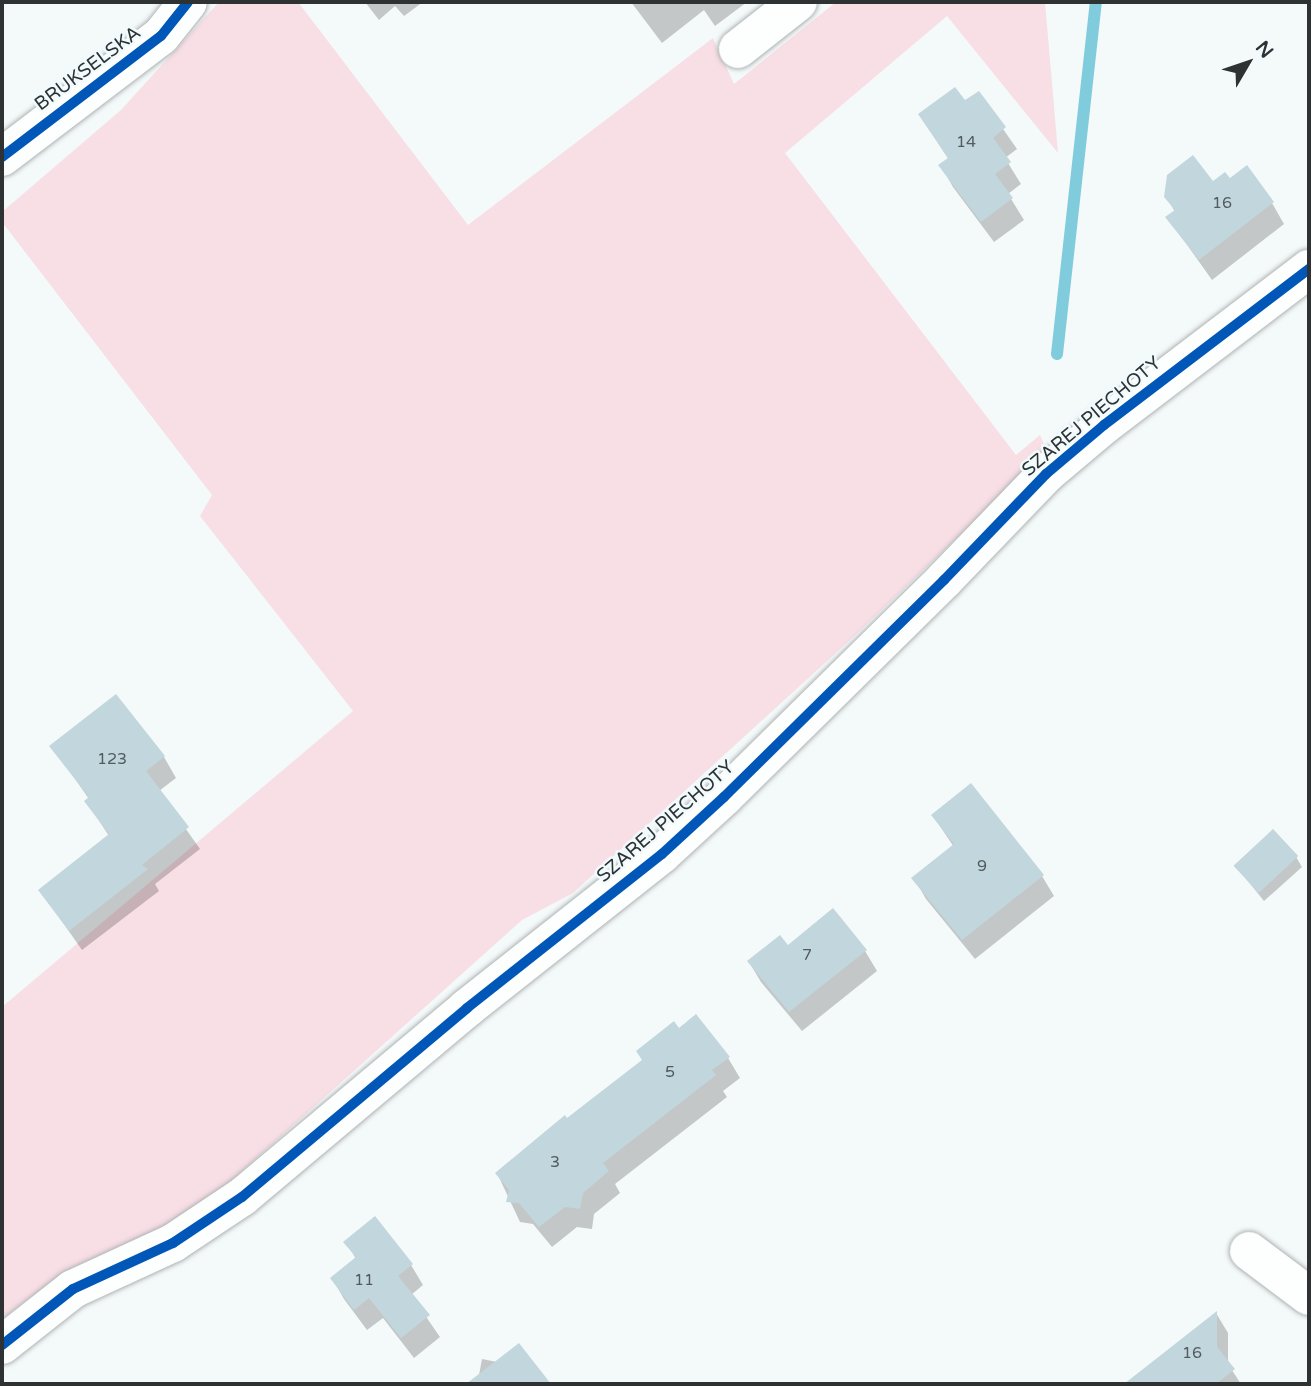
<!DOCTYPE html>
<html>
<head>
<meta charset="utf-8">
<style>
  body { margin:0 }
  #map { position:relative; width:1311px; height:1386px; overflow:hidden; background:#f4f9fa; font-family:"Varela Round",sans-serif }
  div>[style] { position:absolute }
  .green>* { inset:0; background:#f8dee5 }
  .shadow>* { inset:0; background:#0003 }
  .stream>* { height:12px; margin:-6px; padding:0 6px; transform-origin:6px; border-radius:6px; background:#80ccdd }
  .building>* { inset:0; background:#c1d7dd; transform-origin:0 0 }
  .roads { filter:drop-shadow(0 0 2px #afb3b4) drop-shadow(0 0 2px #afb3b4) }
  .minor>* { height:38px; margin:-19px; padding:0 19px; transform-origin:19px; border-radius:19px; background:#fdfefe }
  .cycleway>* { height:10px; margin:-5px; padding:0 5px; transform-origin:5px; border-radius:5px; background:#0057b8 }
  span { translate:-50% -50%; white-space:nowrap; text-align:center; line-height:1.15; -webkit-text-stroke:5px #f1fafd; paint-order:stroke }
  .number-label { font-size:16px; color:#535b5e }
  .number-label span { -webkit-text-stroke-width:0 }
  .street-label { font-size:19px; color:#2e3233 }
  .frame { position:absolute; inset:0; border:4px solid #2e3233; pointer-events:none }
  .north { position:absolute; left:1213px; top:28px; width:70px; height:70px; -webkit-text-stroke:5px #f1fafd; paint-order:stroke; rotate:51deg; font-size:19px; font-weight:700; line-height:28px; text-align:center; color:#2e3233 }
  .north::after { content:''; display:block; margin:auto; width:24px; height:32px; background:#2e3233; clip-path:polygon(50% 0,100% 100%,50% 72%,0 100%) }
</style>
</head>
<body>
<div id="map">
  <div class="green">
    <i style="clip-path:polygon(219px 2px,298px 2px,468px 225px,713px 38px,734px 84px,836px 2px,1045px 2px,1058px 153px,947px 16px,785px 153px,1016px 455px,1040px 435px,1047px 451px,861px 630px,573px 893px,522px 920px,219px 1192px,137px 1249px,78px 1272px,31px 1297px,3px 1318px,2px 1007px,353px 711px,200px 516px,212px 495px,2px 222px,2px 212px,121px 110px)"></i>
  </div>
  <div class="shadow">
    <i style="clip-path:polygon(365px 2px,423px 2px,404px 16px,395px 6px,379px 20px)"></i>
    <i style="clip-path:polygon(631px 2px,747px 2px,715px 26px,704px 10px,662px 43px)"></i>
    <i style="clip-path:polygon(978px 93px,1017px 149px,1005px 158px,1021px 184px,1008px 194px,1024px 220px,994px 242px,953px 187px,941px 166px,949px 160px,920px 115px,965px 103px)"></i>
    <i style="clip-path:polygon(1230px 180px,1272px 203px,1284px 224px,1212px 280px,1168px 218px,1175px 212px,1166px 196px)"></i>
    <i style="clip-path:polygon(116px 696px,164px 757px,176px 778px,159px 791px,200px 849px,155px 884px,159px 891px,82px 950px,40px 890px,109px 836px,86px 801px,89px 799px,52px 746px)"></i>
    <i style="clip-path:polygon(933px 816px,1042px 876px,1054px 896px,975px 959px,926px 899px,914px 878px,954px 847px)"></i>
    <i style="clip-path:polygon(1296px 857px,1302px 867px,1264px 901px,1235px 865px)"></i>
    <i style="clip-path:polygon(865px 951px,877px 971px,802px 1031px,761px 982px,749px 962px)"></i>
    <i style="clip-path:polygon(678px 1030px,728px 1058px,740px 1078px,723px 1091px,727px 1097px,615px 1184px,620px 1193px,594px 1214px,592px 1229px,577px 1227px,552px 1247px,533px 1224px,520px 1222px,497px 1173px,644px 1061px)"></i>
    <i style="clip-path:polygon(346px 1242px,411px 1265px,423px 1285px,411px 1295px,440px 1337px,414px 1358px,383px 1318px,367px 1330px,344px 1299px,332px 1278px,356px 1259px)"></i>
    <i style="clip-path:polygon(1216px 1313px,1228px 1333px,1228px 1364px,1241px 1384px,1144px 1384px)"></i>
    <i style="clip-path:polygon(518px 1345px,549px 1384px,468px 1384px,479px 1375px,482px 1359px,497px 1362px)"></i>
  </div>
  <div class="stream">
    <i style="left:1057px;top:354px;width:354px;rotate:-83.7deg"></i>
  </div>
  <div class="building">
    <i style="clip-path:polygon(955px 87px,965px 100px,979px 91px,1006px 127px,993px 138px,1011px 162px,995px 174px,1013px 198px,981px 222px,938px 165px,948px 158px,918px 114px)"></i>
    <i style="clip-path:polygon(1193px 155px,1213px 181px,1225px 172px,1230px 178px,1247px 165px,1274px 202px,1199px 260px,1165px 217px,1175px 210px,1164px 197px,1167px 175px)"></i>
    <i style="clip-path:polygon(116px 694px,165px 756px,146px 771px,189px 827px,142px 865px,148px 869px,69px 931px,38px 890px,109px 834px,84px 801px,89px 797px,49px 746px)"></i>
    <i style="clip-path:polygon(971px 783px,1044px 875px,962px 940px,911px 878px,954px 844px,931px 815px)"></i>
    <i style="left:1273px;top:829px;width:37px;height:54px;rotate:47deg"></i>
    <i style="clip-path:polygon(833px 908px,867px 950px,789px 1012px,747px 961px,780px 935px,788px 945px)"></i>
    <i style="clip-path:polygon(696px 1014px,730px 1057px,712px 1070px,716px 1075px,603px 1163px,609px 1171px,583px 1193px,580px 1209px,565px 1207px,539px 1227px,519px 1203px,506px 1202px,509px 1190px,495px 1173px,565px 1115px,567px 1118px,642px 1060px,636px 1051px,674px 1021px,679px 1028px)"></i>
    <i style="clip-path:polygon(375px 1216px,413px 1264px,398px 1276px,430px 1315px,401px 1338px,369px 1298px,354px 1310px,330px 1278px,356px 1257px,343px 1242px)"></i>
    <i style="clip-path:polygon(1217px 1311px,1217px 1347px,1235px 1369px,1216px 1384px,1124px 1384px)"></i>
    <i style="clip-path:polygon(519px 1343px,551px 1384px,466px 1384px)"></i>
  </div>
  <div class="roads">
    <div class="minor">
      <i style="left:738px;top:49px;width:76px;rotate:-38.1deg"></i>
      <i style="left:2px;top:157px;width:200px;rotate:-37.3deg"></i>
      <i style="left:161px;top:36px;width:43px;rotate:-51.5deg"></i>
      <i style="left:1249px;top:1251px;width:75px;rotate:36.9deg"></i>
      <i style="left:2px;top:1345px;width:90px;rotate:-38.3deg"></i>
      <i style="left:73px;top:1289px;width:110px;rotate:-24.7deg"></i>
      <i style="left:173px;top:1243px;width:83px;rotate:-33.7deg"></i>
      <i style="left:242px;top:1197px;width:294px;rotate:-40deg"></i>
      <i style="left:467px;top:1008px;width:248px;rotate:-38.3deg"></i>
      <i style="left:662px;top:854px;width:84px;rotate:-42.6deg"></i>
      <i style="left:724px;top:797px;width:309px;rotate:-44.6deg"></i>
      <i style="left:944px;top:580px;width:147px;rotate:-46.1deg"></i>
      <i style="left:1046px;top:474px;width:76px;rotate:-40.2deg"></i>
      <i style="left:1104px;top:425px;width:258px;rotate:-37.3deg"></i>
    </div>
  </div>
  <div class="cycleway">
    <i style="left:2px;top:157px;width:200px;rotate:-37.3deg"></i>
    <i style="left:161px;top:36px;width:43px;rotate:-51.5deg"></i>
    <i style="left:2px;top:1345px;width:90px;rotate:-38.3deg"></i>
    <i style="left:73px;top:1289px;width:110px;rotate:-24.7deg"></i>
    <i style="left:173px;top:1243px;width:83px;rotate:-33.7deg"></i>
    <i style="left:242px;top:1197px;width:294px;rotate:-40deg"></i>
    <i style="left:467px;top:1008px;width:248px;rotate:-38.3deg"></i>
    <i style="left:662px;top:854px;width:84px;rotate:-42.6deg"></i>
    <i style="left:724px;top:797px;width:309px;rotate:-44.6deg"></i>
    <i style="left:944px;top:580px;width:147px;rotate:-46.1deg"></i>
    <i style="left:1046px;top:474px;width:76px;rotate:-40.2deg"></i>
    <i style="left:1104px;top:425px;width:258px;rotate:-37.3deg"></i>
  </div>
  <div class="number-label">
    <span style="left:966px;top:142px">14</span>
    <span style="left:1222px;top:203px">16</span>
    <span style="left:112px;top:759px">123</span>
    <span style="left:982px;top:866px">9</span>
    <span style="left:807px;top:955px">7</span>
    <span style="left:670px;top:1072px">5</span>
    <span style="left:555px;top:1162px">3</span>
    <span style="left:364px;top:1280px">11</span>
    <span style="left:1192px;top:1353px">16</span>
  </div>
  <div class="street-label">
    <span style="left:88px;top:69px;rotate:-37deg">BRUKSELSKA</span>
    <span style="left:1092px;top:417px;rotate:-40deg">SZAREJ PIECHOTY</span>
    <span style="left:666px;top:822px;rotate:-41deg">SZAREJ PIECHOTY</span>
  </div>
  <div class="frame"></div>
  <div class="north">N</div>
</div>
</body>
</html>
